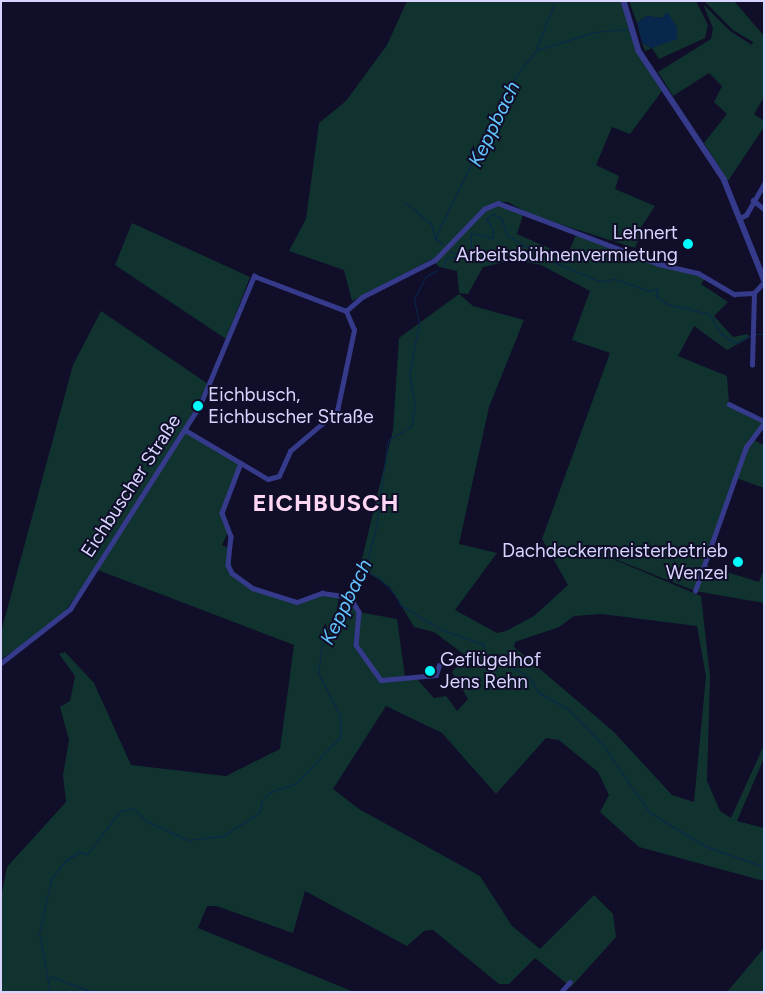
<!DOCTYPE html>
<html>
<head>
<meta charset="utf-8">
<style>
  body { margin:0 }
  #map { position:relative; width:765px; height:993px; overflow:hidden; background:#100e29; font-family:Figtree,sans-serif }
  div>[style] { position:absolute }
  .green>* { inset:0; background:#10332f }
  .water>* { inset:0; background:#08274d }
  .stream>* { height:1px; margin:-0.5px; padding:0 0.5px; transform-origin:0.5px; border-radius:0.5px; background:#08274d }
  .minor>* { height:4.5px; margin:-2.25px; padding:0 2.25px; transform-origin:2.25px; border-radius:2.25px; background:#353a8b }
  .tertiary>* { height:5.5px; margin:-2.75px; padding:0 2.75px; transform-origin:2.75px; border-radius:2.75px; background:#353a8b }
  .dots>* { width:14px; height:14px; translate:-50% -50%; box-sizing:border-box; border:2px solid #100e29; border-radius:50% }
  span { translate:-50% -50%; white-space:nowrap; text-align:center; line-height:1.15; -webkit-text-stroke:4px #100e29; paint-order:stroke }
  .poi-label { font-size:19px; color:#d7d5ff }
  .right { translate:-100% -50%; text-align:right }
  .left { translate:0 -50%; text-align:left }
  .street-label { font-size:19px; color:#d7d5ff }
  .water-label { font-size:20px; color:#63c5ff; font-style:italic }
  .district-label { font-size:24px; color:#ffd7f4; font-weight:700; letter-spacing:1px }
  .frame { position:absolute; inset:0; border:2px solid #d7d5ff; pointer-events:none }
</style>
</head>
<body>
<div id="map">
  <div class="green">
    <i style="clip-path:polygon(evenodd,407px 1px,622px 1px,637px 52px,662px 91px,630px 134px,612px 127px,596px 165px,619px 176px,615px 189px,655px 206px,638px 232px,641px 233px,635px 248px,531px 215px,508px 202px,493px 203px,523px 215px,517px 234px,567px 256px,576px 235px,705px 278px,701px 284px,728px 302px,714px 316px,733px 337px,748px 334px,749px 338px,727px 350px,694px 326px,678px 356px,727px 376px,729px 404px,764px 421px,752px 439px,764px 445px,764px 488px,736px 478px,704px 565px,759px 582px,764px 569px,764px 603px,695px 591px,577px 544px,701px 596px,710px 676px,707px 781px,720px 811px,731px 818px,764px 745px,764px 758px,737px 821px,764px 828px,764px 881px,639px 847px,600px 812px,609px 795px,598px 772px,559px 740px,546px 738px,496px 794px,442px 733px,386px 706px,333px 789px,359px 809px,480px 876px,512px 926px,540px 949px,594px 895px,613px 914px,616px 937px,571px 987px,535px 958px,509px 984px,499px 984px,433px 930px,424px 931px,407px 946px,305px 891px,293px 933px,216px 906px,207px 906px,198px 928px,354px 992px,1px 992px,1px 897px,7px 867px,66px 802px,63px 775px,69px 740px,60px 707px,70px 701px,75px 676px,59px 654px,65px 652px,94px 683px,131px 765px,226px 776px,280px 749px,294px 645px,95px 569px,56px 624px,1px 659px,1px 632px,73px 365px,101px 311px,208px 384px,185px 427px,241px 463px,222px 513px,231px 536px,227px 534px,222px 545px,230px 549px,232px 573px,253px 588px,297px 602px,322px 593px,339px 593px,336px 621px,351px 599px,359px 612px,397px 619px,405px 677px,416px 678px,434px 698px,446px 696px,457px 711px,468px 699px,452px 672px,466px 656px,434px 632px,414px 627px,390px 587px,360px 567px,393px 430px,399px 338px,459px 294px,473px 306px,524px 320px,489px 407px,459px 544px,497px 553px,455px 610px,497px 633px,506px 631px,534px 616px,568px 585px,542px 539px,610px 353px,572px 340px,590px 291px,541px 265px,515px 260px,483px 267px,468px 294px,459px 293px,457px 271px,439px 267px,432px 259px,352px 301px,344px 270px,289px 251px,306px 219px,319px 123px,346px 101px,387px 45px,407px 1px,602px 614px,697px 626px,706px 676px,694px 802px,672px 795px,614px 732px,514px 647px,515px 642px,559px 627px,574px 616px,602px 614px)"></i>
    <i style="clip-path:polygon(629px 1px,696px 1px,708px 25px,705px 38px,659px 59px,652px 48px,645px 51px,642px 43px,652px 48px,662px 18px,647px 16px,637px 23px)"></i>
    <i style="clip-path:polygon(704px 1px,734px 1px,764px 36px,764px 97px,754px 114px,764px 121px,764px 127px,728px 181px,704px 143px,727px 114px,714px 102px,722px 86px,709px 73px,673px 96px,658px 72px,711px 39px,713px 28px,703px 4px,730px 31px,752px 45px,753px 42px,733px 30px)"></i>
    <i style="clip-path:polygon(132px 223px,250px 277px,226px 339px,115px 265px)"></i>
    <i style="clip-path:polygon(764px 948px,764px 992px,727px 992px)"></i>
  </div>
  <div class="water">
    <i style="clip-path:polygon(667px 12px,677px 27px,677px 39px,652px 48px,642px 43px,637px 23px,647px 16px,662px 18px)"></i>
  </div>
  <div class="stream">
    <i style="left:537px;top:50px;width:60px;rotate:-17.5deg"></i>
    <i style="left:594px;top:32px;width:34px;rotate:-5deg"></i>
    <i style="left:406px;top:203px;width:33px;rotate:40deg"></i>
    <i style="left:431px;top:224px;width:14px;rotate:73deg"></i>
    <i style="left:443px;top:244px;width:10px;rotate:-143deg"></i>
    <i style="left:435px;top:238px;width:171px;rotate:-64deg"></i>
    <i style="left:510px;top:84px;width:43px;rotate:-52.6deg"></i>
    <i style="left:536px;top:50px;width:53px;rotate:-68.8deg"></i>
    <i style="left:461px;top:257px;width:10px;rotate:-17deg"></i>
    <i style="left:471px;top:254px;width:21px;rotate:-90deg"></i>
    <i style="left:471px;top:233px;width:22px;rotate:13deg"></i>
    <i style="left:492px;top:238px;width:8px;rotate:-83deg"></i>
    <i style="left:493px;top:230px;width:13px;rotate:-122deg"></i>
    <i style="left:486px;top:219px;width:9px;rotate:-36deg"></i>
    <i style="left:493px;top:214px;width:9px;rotate:27deg"></i>
    <i style="left:501px;top:218px;width:18px;rotate:71deg"></i>
    <i style="left:507px;top:235px;width:51px;rotate:30.6deg"></i>
    <i style="left:551px;top:261px;width:52px;rotate:22.6deg"></i>
    <i style="left:599px;top:281px;width:16px;rotate:-7deg"></i>
    <i style="left:615px;top:279px;width:37px;rotate:19deg"></i>
    <i style="left:650px;top:291px;width:8px;rotate:-23deg"></i>
    <i style="left:657px;top:288px;width:8px;rotate:97deg"></i>
    <i style="left:656px;top:296px;width:14px;rotate:36deg"></i>
    <i style="left:667px;top:304px;width:43px;rotate:13.4deg"></i>
    <i style="left:709px;top:314px;width:23px;rotate:59deg"></i>
    <i style="left:721px;top:334px;width:17px;rotate:31deg"></i>
    <i style="left:736px;top:343px;width:17px;rotate:-28deg"></i>
    <i style="left:443px;top:265px;width:9px;rotate:-63deg"></i>
    <i style="left:447px;top:257px;width:14px"></i>
    <i style="left:461px;top:257px;width:13px;rotate:-151deg"></i>
    <i style="left:755px;top:334px;width:9px"></i>
    <i style="left:364px;top:571px;width:15px;rotate:23deg"></i>
    <i style="left:378px;top:577px;width:25px;rotate:47deg"></i>
    <i style="left:349px;top:595px;width:28px;rotate:-58deg"></i>
    <i style="left:364px;top:571px;width:40px;rotate:-74deg"></i>
    <i style="left:375px;top:533px;width:94px;rotate:-82deg"></i>
    <i style="left:388px;top:440px;width:27px;rotate:-31deg"></i>
    <i style="left:411px;top:426px;width:21px;rotate:-79deg"></i>
    <i style="left:415px;top:405px;width:32px;rotate:-101deg"></i>
    <i style="left:409px;top:374px;width:52px;rotate:-78.9deg"></i>
    <i style="left:419px;top:323px;width:25px;rotate:-102deg"></i>
    <i style="left:414px;top:299px;width:25px;rotate:-63deg"></i>
    <i style="left:425px;top:277px;width:14px;rotate:-30deg"></i>
    <i style="left:398px;top:599px;width:6px;rotate:72deg"></i>
    <i style="left:400px;top:605px;width:49px;rotate:30.8deg"></i>
    <i style="left:442px;top:630px;width:43px;rotate:18.9deg"></i>
    <i style="left:483px;top:644px;width:11px;rotate:75deg"></i>
    <i style="left:486px;top:655px;width:48px;rotate:26deg"></i>
    <i style="left:529px;top:676px;width:18px;rotate:61deg"></i>
    <i style="left:538px;top:692px;width:34px;rotate:30deg"></i>
    <i style="left:568px;top:709px;width:50px;rotate:45.8deg"></i>
    <i style="left:603px;top:745px;width:81px;rotate:55.5deg"></i>
    <i style="left:649px;top:812px;width:66px;rotate:31.3deg"></i>
    <i style="left:705px;top:846px;width:63px;rotate:19.6deg"></i>
    <i style="left:49px;top:976px;width:47px;rotate:20deg"></i>
    <i style="left:50px;top:992px;width:60px;rotate:-100.6deg"></i>
    <i style="left:39px;top:933px;width:55px;rotate:-77.5deg"></i>
    <i style="left:51px;top:879px;width:24px;rotate:-52deg"></i>
    <i style="left:66px;top:860px;width:16px;rotate:-30deg"></i>
    <i style="left:80px;top:852px;width:7px;rotate:16deg"></i>
    <i style="left:87px;top:854px;width:53px;rotate:-52.7deg"></i>
    <i style="left:119px;top:812px;width:15px;rotate:-16deg"></i>
    <i style="left:133px;top:808px;width:18px;rotate:45deg"></i>
    <i style="left:146px;top:821px;width:46px;rotate:24.3deg"></i>
    <i style="left:188px;top:840px;width:35px;rotate:-7deg"></i>
    <i style="left:223px;top:836px;width:44px;rotate:-33deg"></i>
    <i style="left:260px;top:812px;width:12px;rotate:-81deg"></i>
    <i style="left:262px;top:800px;width:11px;rotate:-45deg"></i>
    <i style="left:270px;top:792px;width:26px;rotate:-18deg"></i>
    <i style="left:295px;top:784px;width:65px;rotate:-46.2deg"></i>
    <i style="left:340px;top:737px;width:22px;rotate:-90deg"></i>
    <i style="left:340px;top:715px;width:47px;rotate:-117.6deg"></i>
    <i style="left:318px;top:673px;width:27px;rotate:-82deg"></i>
    <i style="left:322px;top:646px;width:54px;rotate:-62.5deg"></i>
  </div>
  <div class="minor">
    <i style="left:753px;top:200px;width:14px;rotate:39deg"></i>
    <i style="left:740px;top:218px;width:7px;rotate:-27deg"></i>
    <i style="left:746px;top:215px;width:36px;rotate:-60deg"></i>
    <i style="left:346px;top:311px;width:21px;rotate:-41deg"></i>
    <i style="left:362px;top:297px;width:82px;rotate:-26.9deg"></i>
    <i style="left:435px;top:260px;width:71px;rotate:-46.1deg"></i>
    <i style="left:484px;top:209px;width:15px;rotate:-23deg"></i>
    <i style="left:498px;top:203px;width:172px;rotate:20.8deg"></i>
    <i style="left:659px;top:264px;width:40px;rotate:13deg"></i>
    <i style="left:698px;top:273px;width:42px;rotate:30.3deg"></i>
    <i style="left:734px;top:294px;width:20px;rotate:-3deg"></i>
    <i style="left:754px;top:293px;width:15px;rotate:-48deg"></i>
    <i style="left:752px;top:365px;width:72px;rotate:-88.4deg"></i>
    <i style="left:729px;top:404px;width:39px;rotate:26deg"></i>
    <i style="left:185px;top:430px;width:96px;rotate:30.6deg"></i>
    <i style="left:268px;top:479px;width:11px;rotate:-15deg"></i>
    <i style="left:279px;top:476px;width:27px;rotate:-66deg"></i>
    <i style="left:290px;top:451px;width:62px;rotate:-40.4deg"></i>
    <i style="left:337px;top:411px;width:83px;rotate:-78.1deg"></i>
    <i style="left:354px;top:330px;width:21px;rotate:-113deg"></i>
    <i style="left:241px;top:463px;width:53px;rotate:110.8deg"></i>
    <i style="left:222px;top:513px;width:25px;rotate:69deg"></i>
    <i style="left:231px;top:536px;width:29px;rotate:96deg"></i>
    <i style="left:228px;top:565px;width:9px;rotate:63deg"></i>
    <i style="left:232px;top:573px;width:26px;rotate:36deg"></i>
    <i style="left:253px;top:588px;width:46px;rotate:17.7deg"></i>
    <i style="left:297px;top:602px;width:27px;rotate:-20deg"></i>
    <i style="left:322px;top:593px;width:28px;rotate:8deg"></i>
    <i style="left:350px;top:597px;width:17px;rotate:59deg"></i>
    <i style="left:359px;top:612px;width:33px;rotate:95deg"></i>
    <i style="left:356px;top:645px;width:43px;rotate:54.5deg"></i>
    <i style="left:381px;top:680px;width:55px;rotate:-5.2deg"></i>
    <i style="left:436px;top:675px;width:10px;rotate:-73deg"></i>
    <i style="left:695px;top:591px;width:153px;rotate:-70.5deg"></i>
    <i style="left:746px;top:447px;width:30px;rotate:-53deg"></i>
    <i style="left:1px;top:663px;width:88px;rotate:-38deg"></i>
    <i style="left:70px;top:609px;width:242px;rotate:-57.5deg"></i>
    <i style="left:200px;top:405px;width:140px;rotate:-67.3deg"></i>
    <i style="left:254px;top:276px;width:98px;rotate:20.8deg"></i>
    <i style="left:561px;top:992px;width:13px;rotate:-48deg"></i>
  </div>
  <div class="tertiary">
    <i style="left:624px;top:1px;width:52px;rotate:73.3deg"></i>
    <i style="left:639px;top:51px;width:154px;rotate:56.4deg"></i>
    <i style="left:724px;top:179px;width:108px;rotate:68.2deg"></i>
  </div>
  <div class="dots">
    <i style="left:688px;top:244px;background:#01fcff"></i>
    <i style="left:198px;top:406px;background:#01fcff"></i>
    <i style="left:738px;top:562px;background:#01fcff"></i>
    <i style="left:430px;top:671px;background:#01fcff"></i>
  </div>
  <div class="poi-label">
    <span class="right" style="left:678px;top:244px">Lehnert<br>Arbeitsbühnenvermietung</span>
    <span class="left" style="left:208px;top:406px">Eichbusch,<br>Eichbuscher Straße</span>
    <span class="right" style="left:728px;top:562px">Dachdeckermeisterbetrieb<br>Wenzel</span>
    <span class="left" style="left:440px;top:671px">Geflügelhof<br>Jens Rehn</span>
  </div>
  <div class="street-label">
    <span style="left:131px;top:486px;rotate:-57deg">Eichbuscher Straße</span>
  </div>
  <div class="water-label">
    <span style="left:494px;top:124px;rotate:-64deg">Keppbach</span>
    <span style="left:346px;top:602px;rotate:-64deg">Keppbach</span>
  </div>
  <div class="district-label">
    <span style="left:326px;top:503px">EICHBUSCH</span>
  </div>
  <div class="frame"></div>
</div>
</body>
</html>
